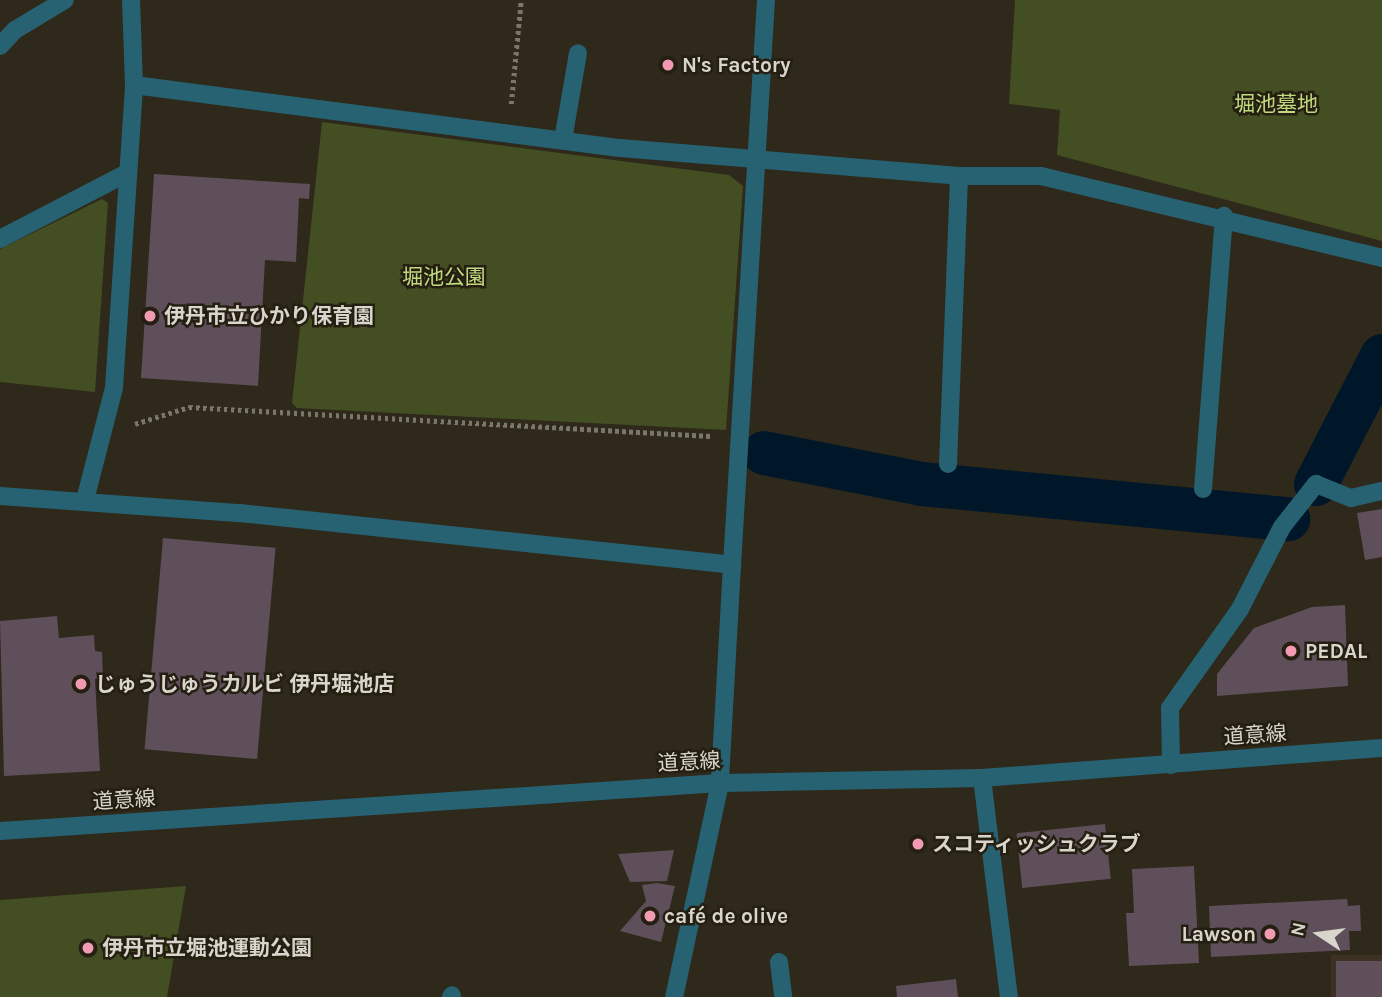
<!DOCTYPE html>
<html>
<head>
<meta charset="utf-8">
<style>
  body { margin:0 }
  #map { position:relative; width:1382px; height:997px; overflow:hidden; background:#2e291a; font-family:Karla,"Noto Sans JP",sans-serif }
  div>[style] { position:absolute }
  .commercial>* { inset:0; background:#3d3123; transform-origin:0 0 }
  .green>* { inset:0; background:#434e22 }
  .canal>* { height:44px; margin:-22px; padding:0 22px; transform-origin:22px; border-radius:22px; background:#00172a }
  .building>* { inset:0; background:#5e4f5a; transform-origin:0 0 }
  .path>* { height:4.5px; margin-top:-2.25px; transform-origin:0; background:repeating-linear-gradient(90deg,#7b766a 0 3.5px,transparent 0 7px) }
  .minor>* { height:18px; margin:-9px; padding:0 9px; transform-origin:9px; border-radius:9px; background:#276273 }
  .dots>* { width:19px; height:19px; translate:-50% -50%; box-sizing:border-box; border:4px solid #241f11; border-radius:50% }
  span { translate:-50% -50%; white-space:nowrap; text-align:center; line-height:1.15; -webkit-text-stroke:5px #241f11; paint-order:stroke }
  .poi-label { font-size:21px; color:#d9d5cc; font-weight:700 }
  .left { translate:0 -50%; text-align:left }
  .right { translate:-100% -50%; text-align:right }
  .park-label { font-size:21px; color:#c1d97f }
  .street-label { font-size:21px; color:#d9d5cc }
  .north { position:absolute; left:1284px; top:899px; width:70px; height:70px; -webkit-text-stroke:5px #241f11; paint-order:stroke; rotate:283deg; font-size:19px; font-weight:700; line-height:28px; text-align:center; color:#d9d5cc }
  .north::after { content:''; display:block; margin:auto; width:24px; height:32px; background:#d9d5cc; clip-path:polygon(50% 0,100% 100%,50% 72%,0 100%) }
</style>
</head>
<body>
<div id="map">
  <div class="commercial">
    <i style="left:1382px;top:955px;width:42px;height:51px;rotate:90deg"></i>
  </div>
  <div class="green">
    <i style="clip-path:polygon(1015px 0,1382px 0,1382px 241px,1057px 155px,1060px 110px,1009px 104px)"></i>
    <i style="clip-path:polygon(322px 122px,729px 175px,743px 186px,726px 430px,297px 408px,292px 403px)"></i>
    <i style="clip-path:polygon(102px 199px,108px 203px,95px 392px,0 382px,0 249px)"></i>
    <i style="clip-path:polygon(186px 886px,167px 997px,0 997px,0 900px)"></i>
  </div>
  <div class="canal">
    <i style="left:764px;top:453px;width:161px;rotate:11.1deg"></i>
    <i style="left:922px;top:484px;width:368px;rotate:5.5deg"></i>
    <i style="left:1316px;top:484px;width:144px;rotate:-62.7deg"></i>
  </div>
  <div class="building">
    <i style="clip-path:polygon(154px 174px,310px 184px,309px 199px,299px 198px,296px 262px,265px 260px,258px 386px,141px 378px)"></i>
    <i style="clip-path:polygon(1382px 509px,1382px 557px,1365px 560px,1357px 513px)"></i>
    <i style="left:163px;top:538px;width:113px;height:212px;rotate:5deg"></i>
    <i style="clip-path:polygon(1345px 605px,1348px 686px,1217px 696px,1217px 674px,1254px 628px,1312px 607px)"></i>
    <i style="clip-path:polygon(57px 616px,59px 638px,94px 635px,95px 651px,102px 652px,103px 678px,95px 679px,100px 771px,4px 776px,0 621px)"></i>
    <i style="left:1105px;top:824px;width:55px;height:89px;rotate:84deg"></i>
    <i style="clip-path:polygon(674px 850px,667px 881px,630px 882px,618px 854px)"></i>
    <i style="clip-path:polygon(1194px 866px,1199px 963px,1129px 966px,1126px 913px,1134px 913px,1132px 869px)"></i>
    <i style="clip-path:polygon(657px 883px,675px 886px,661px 942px,620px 931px,646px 901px,642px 885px)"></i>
    <i style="clip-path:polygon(1347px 899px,1348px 906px,1360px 905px,1361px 931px,1349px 931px,1350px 950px,1211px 957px,1209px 906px)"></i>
    <i style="left:1382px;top:961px;width:36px;height:46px;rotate:90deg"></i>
    <i style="clip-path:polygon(956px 979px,958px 997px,897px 997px,896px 986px)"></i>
  </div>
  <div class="path">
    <i style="left:511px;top:104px;width:104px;rotate:-84.5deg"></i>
    <i style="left:135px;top:424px;width:57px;rotate:-17.5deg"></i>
    <i style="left:189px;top:407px;width:522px;rotate:3.19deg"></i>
  </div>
  <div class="minor">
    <i style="left:0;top:46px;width:22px;rotate:-47deg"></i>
    <i style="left:15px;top:30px;width:58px;rotate:-31deg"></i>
    <i style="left:134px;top:85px;width:490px;rotate:7.4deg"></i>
    <i style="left:620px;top:148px;width:340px;rotate:4.7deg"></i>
    <i style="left:959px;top:176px;width:82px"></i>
    <i style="left:1041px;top:176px;width:351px;rotate:13.5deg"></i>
    <i style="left:563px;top:140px;width:88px;rotate:-80.2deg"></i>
    <i style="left:0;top:239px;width:141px;rotate:-27.5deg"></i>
    <i style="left:948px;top:464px;width:288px;rotate:-87.8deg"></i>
    <i style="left:1203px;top:489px;width:274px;rotate:-85.6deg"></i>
    <i style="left:0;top:496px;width:241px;rotate:4.1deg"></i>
    <i style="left:240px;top:513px;width:495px;rotate:6deg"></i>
    <i style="left:732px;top:565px;width:218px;rotate:93.2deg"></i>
    <i style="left:720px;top:783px;width:219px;rotate:102.1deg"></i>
    <i style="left:85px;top:500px;width:116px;rotate:-75.5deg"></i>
    <i style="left:114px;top:388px;width:304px;rotate:-86.2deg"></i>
    <i style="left:134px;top:85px;width:85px;rotate:-92deg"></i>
    <i style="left:732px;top:565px;width:566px;rotate:-86.56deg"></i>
    <i style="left:1171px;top:765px;width:57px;rotate:-91deg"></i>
    <i style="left:1170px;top:708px;width:121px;rotate:-54.7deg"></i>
    <i style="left:1240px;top:609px;width:92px;rotate:-62.9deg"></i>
    <i style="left:1282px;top:527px;width:55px;rotate:-51.7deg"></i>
    <i style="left:1316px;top:484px;width:38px;rotate:22deg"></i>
    <i style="left:1351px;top:498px;width:32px;rotate:-13deg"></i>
    <i style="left:982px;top:778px;width:221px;rotate:83deg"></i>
    <i style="left:0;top:831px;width:722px;rotate:-3.81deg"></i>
    <i style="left:720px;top:783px;width:262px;rotate:-1.1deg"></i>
    <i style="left:982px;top:778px;width:401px;rotate:-4.3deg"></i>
    <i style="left:779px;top:962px;width:35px;rotate:83deg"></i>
    <i style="left:451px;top:997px;width:2px;rotate:-63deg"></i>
  </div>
  <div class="dots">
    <i style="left:668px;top:65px;background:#f19ab2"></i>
    <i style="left:150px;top:316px;background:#f19ab2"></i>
    <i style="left:1291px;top:651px;background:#f19ab2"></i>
    <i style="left:81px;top:684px;background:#f19ab2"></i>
    <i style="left:918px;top:844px;background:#f19ab2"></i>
    <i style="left:650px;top:916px;background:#f19ab2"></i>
    <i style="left:1270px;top:934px;background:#f19ab2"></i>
    <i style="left:88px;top:948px;background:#f19ab2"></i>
  </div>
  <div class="poi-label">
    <span class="left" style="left:682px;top:65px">N's Factory</span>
    <span class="left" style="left:164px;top:316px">伊丹市立ひかり保育園</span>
    <span class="left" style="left:1305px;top:651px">PEDAL</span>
    <span class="left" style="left:95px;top:684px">じゅうじゅうカルビ 伊丹堀池店</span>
    <span class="left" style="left:932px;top:844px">スコティッシュクラブ</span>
    <span class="left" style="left:664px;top:916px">café de olive</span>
    <span class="right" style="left:1256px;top:934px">Lawson</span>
    <span class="left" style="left:102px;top:948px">伊丹市立堀池運動公園</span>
  </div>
  <div class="park-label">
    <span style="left:1276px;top:104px">堀池墓地</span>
    <span style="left:444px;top:277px">堀池公園</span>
  </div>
  <div class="street-label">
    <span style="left:1255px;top:735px;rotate:-4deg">道意線</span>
    <span style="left:689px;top:762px;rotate:-3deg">道意線</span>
    <span style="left:124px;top:800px;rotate:-4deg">道意線</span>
  </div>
  <div class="north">N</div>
</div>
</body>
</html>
